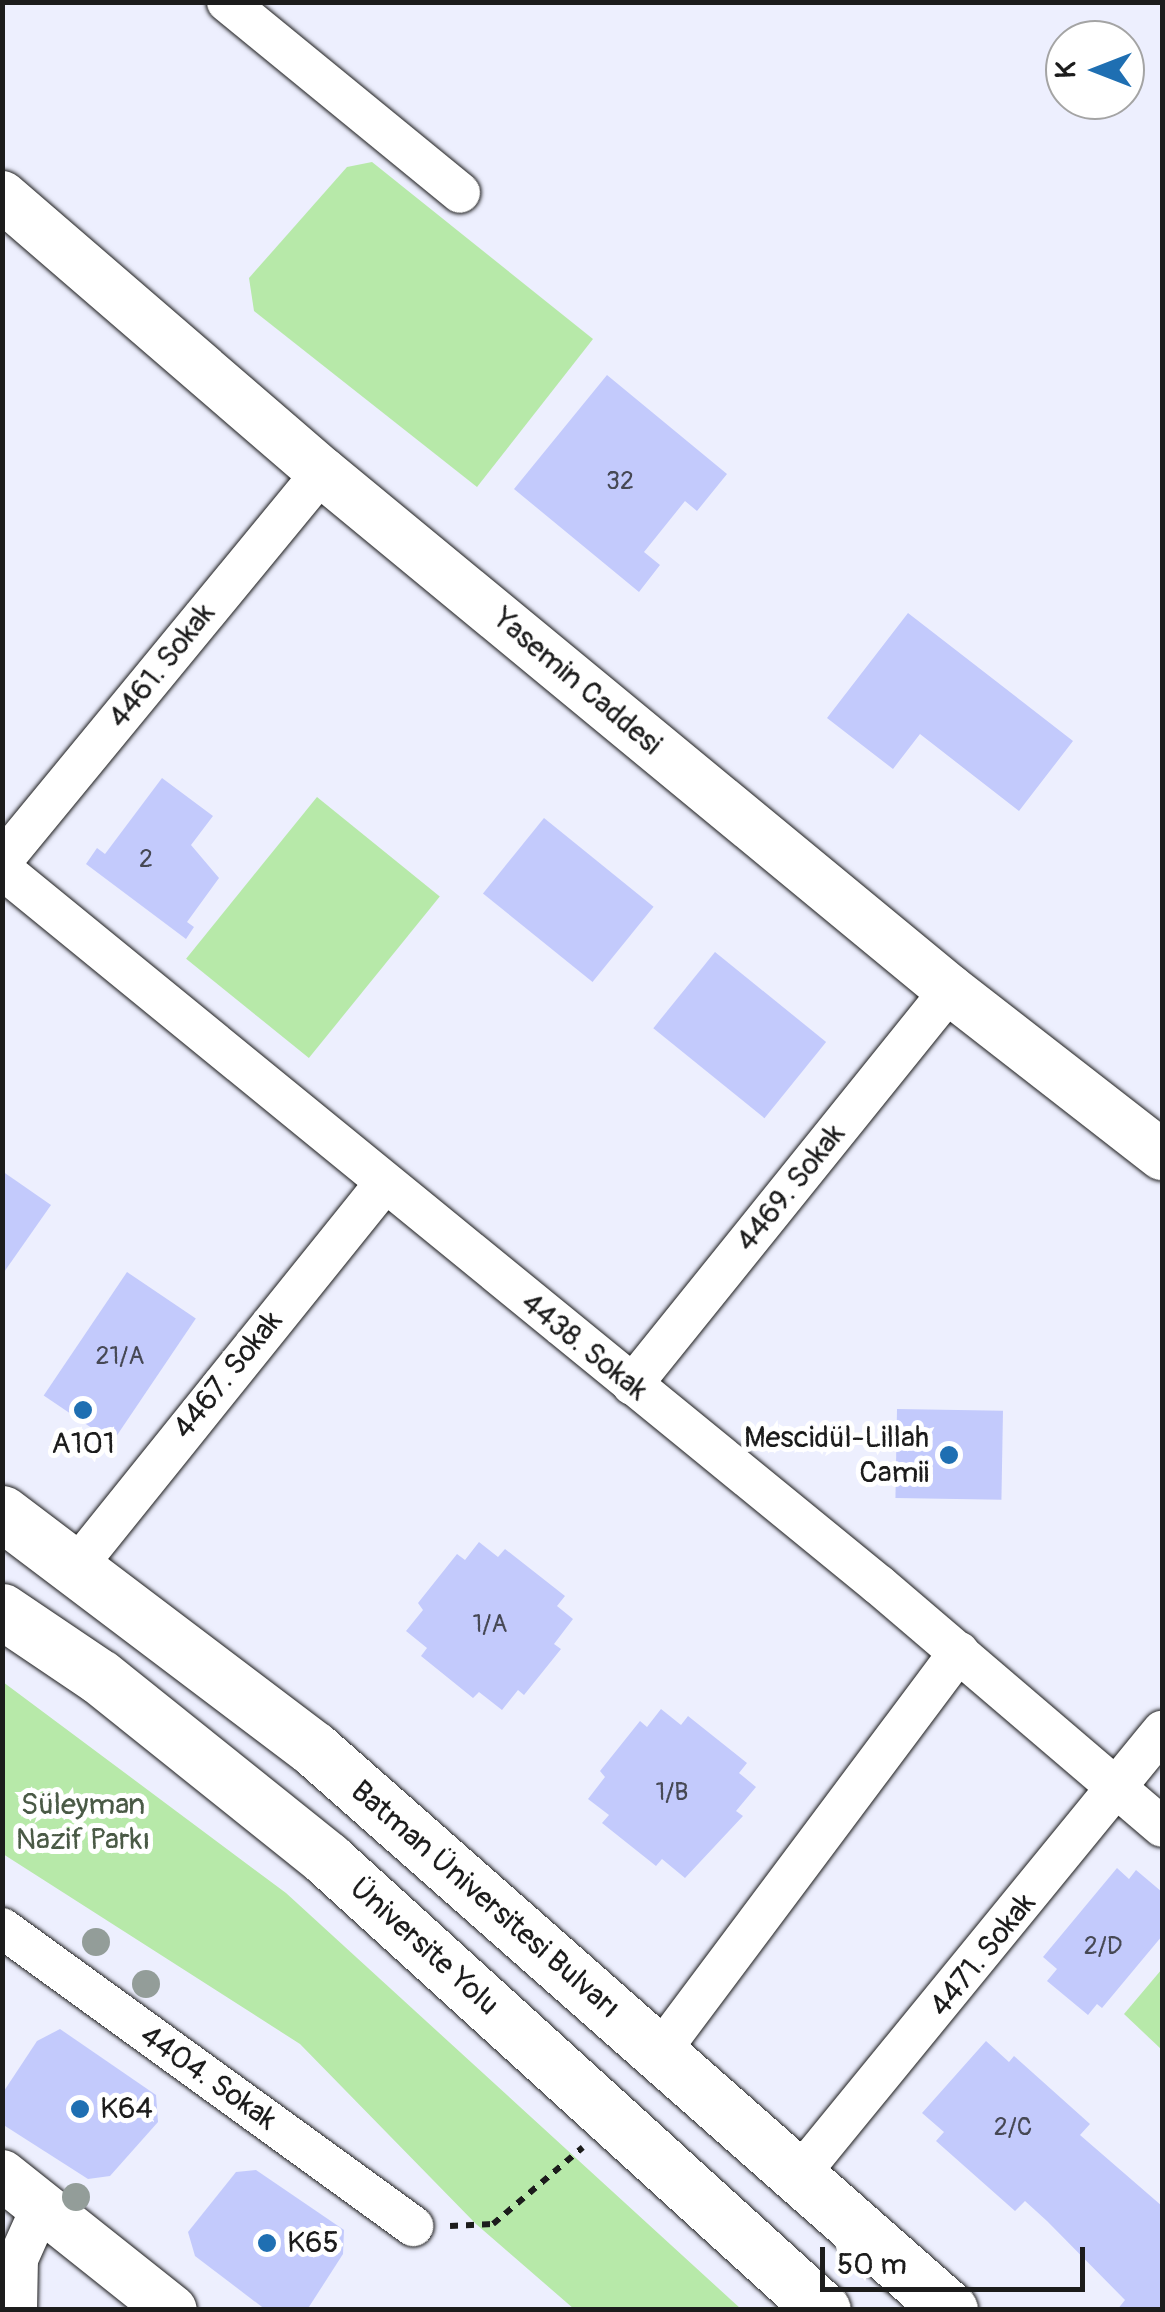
<!DOCTYPE html>
<html>
<head>
<meta charset="utf-8">
<style>
  body { margin:0 }
  #map { position:relative; width:1165px; height:2312px; overflow:hidden; background:#edeffe; font-family:Pangolin,sans-serif }
  div>[style] { position:absolute }
  .green>* { inset:0; background:#b7e9a9; transform-origin:0 0 }
  .building>* { inset:0; background:#c3cafc; transform-origin:0 0 }
  .path>* { height:6px; margin-top:-3px; transform-origin:0; background:repeating-linear-gradient(90deg,#1c1c1c 0 8px,transparent 0 16px) }
  .roads { filter:drop-shadow(0 0 2px #1c1c1c) drop-shadow(0 0 2px #1c1c1c) }
  .minor>* { height:40px; margin:-20px; padding:0 20px; transform-origin:20px; border-radius:20px; background:#fff }
  .tertiary>* { height:50px; margin:-25px; padding:0 25px; transform-origin:25px; border-radius:25px; background:#fff }
  .secondary>* { height:55px; margin:-27.5px; padding:0 27.5px; transform-origin:27.5px; border-radius:27.5px; background:#fff }
  .trees>* { width:28px; height:28px; margin:-14px; border-radius:50%; background:#939d99 }
  .dots>* { width:28px; height:28px; translate:-50% -50%; box-sizing:border-box; border:5px solid #fff; border-radius:50% }
  span { translate:-50% -50%; white-space:nowrap; text-align:center; line-height:1.15; -webkit-text-stroke:10px #fff; paint-order:stroke }
  .number-label { font-size:25px; color:#464854 }
  .number-label span { -webkit-text-stroke-width:0 }
  .street-label { font-size:30px; color:#1c1c1c }
  .poi-label { font-size:30px; color:#1c1c1c }
  .right { translate:-100% -50%; text-align:right }
  .left { translate:0 -50%; text-align:left }
  .park-label { font-size:30px; color:#4a5a46 }
  .frame { position:absolute; inset:0; border:5px solid #1c1c1c; pointer-events:none }
  .north { position:absolute; left:1045px; top:20px; width:100px; height:100px; box-sizing:border-box; background:#fff; border:2px solid #a4a4a4; border-radius:50%; rotate:270deg; font-size:28px; font-weight:700; line-height:40px; text-align:center; color:#1c1c1c }
  .north::after { content:''; display:block; margin:auto; width:35px; height:45px; background:#1f6fb2; clip-path:polygon(50% 0,100% 100%,50% 72%,0 100%) }
  .scale { position:absolute; left:820px; top:2247px; width:265px; height:45px; box-sizing:border-box; border:5px solid #1c1c1c; border-top:0; padding-left:12px; font-size:30px; line-height:35px; white-space:nowrap; color:#1c1c1c; -webkit-text-stroke:8px #fff; paint-order:stroke }
</style>
</head>
<body>
<div id="map">
  <div class="green">
    <i style="clip-path:polygon(372px 162px,593px 339px,477px 487px,254px 311px,249px 278px,347px 167px)"></i>
    <i style="left:317px;top:797px;width:158px;height:208px;rotate:39deg"></i>
    <i style="clip-path:polygon(3px 1682px,286px 1893px,741px 2309px,574px 2309px,476px 2224px,300px 2044px,3px 1854px)"></i>
    <i style="clip-path:polygon(1162px 1969px,1162px 2050px,1124px 2014px)"></i>
  </div>
  <div class="building">
    <i style="clip-path:polygon(607px 375px,727px 474px,697px 511px,685px 501px,644px 552px,660px 565px,639px 592px,514px 489px)"></i>
    <i style="clip-path:polygon(908px 613px,1073px 741px,1019px 811px,920px 734px,893px 769px,827px 718px)"></i>
    <i style="clip-path:polygon(162px 778px,213px 816px,191px 845px,219px 878px,187px 922px,194px 927px,186px 939px,86px 864px,97px 848px,105px 854px)"></i>
    <i style="left:544px;top:818px;width:141px;height:97px;rotate:39deg"></i>
    <i style="left:715px;top:952px;width:143px;height:98px;rotate:39deg"></i>
    <i style="clip-path:polygon(2px 1171px,51px 1205px,2px 1275px)"></i>
    <i style="left:127px;top:1272px;width:83px;height:149px;rotate:34deg"></i>
    <i style="left:897px;top:1409px;width:106px;height:89px;rotate:1deg"></i>
    <i style="clip-path:polygon(479px 1542px,498px 1557px,505px 1549px,565px 1596px,557px 1606px,573px 1619px,554px 1644px,561px 1649px,524px 1695px,518px 1690px,502px 1710px,479px 1692px,473px 1698px,421px 1656px,427px 1648px,406px 1631px,423px 1610px,418px 1603px,457px 1554px,465px 1560px)"></i>
    <i style="clip-path:polygon(661px 1709px,681px 1725px,688px 1716px,747px 1763px,739px 1773px,756px 1787px,736px 1811px,743px 1816px,685px 1878px,662px 1859px,656px 1866px,602px 1823px,609px 1815px,588px 1799px,605px 1777px,600px 1771px,640px 1721px,647px 1727px)"></i>
    <i style="clip-path:polygon(1117px 1868px,1129px 1879px,1136px 1870px,1162px 1892px,1162px 1936px,1102px 2008px,1097px 2004px,1088px 2015px,1047px 1981px,1057px 1969px,1043px 1957px)"></i>
    <i style="clip-path:polygon(60px 2029px,156px 2095px,158px 2122px,110px 2176px,88px 2179px,2px 2124px,2px 2094px,37px 2041px)"></i>
    <i style="clip-path:polygon(986px 2041px,1009px 2062px,1014px 2056px,1090px 2124px,1080px 2135px,1162px 2206px,1162px 2310px,1117px 2310px,1125px 2300px,1047px 2221px,1025px 2201px,1015px 2211px,936px 2141px,944px 2132px,922px 2113px)"></i>
    <i style="clip-path:polygon(256px 2170px,344px 2230px,343px 2254px,307px 2310px,266px 2310px,195px 2256px,188px 2232px,236px 2172px)"></i>
  </div>
  <div class="path">
    <i style="left:450px;top:2226px;width:43px;rotate:-2.7deg"></i>
    <i style="left:493px;top:2224px;width:118px;rotate:-40.5deg"></i>
  </div>
  <div class="roads">
    <div class="minor">
      <i style="left:227px;top:2px;width:301px;rotate:39.3deg"></i>
      <i style="left:2px;top:861px;width:504px;rotate:-50.56deg"></i>
      <i style="left:2px;top:869px;width:1132px;rotate:39.23deg"></i>
      <i style="left:879px;top:1585px;width:372px;rotate:40.5deg"></i>
      <i style="left:632px;top:1385px;width:507px;rotate:-51.16deg"></i>
      <i style="left:76px;top:1567px;width:490px;rotate:-51.2deg"></i>
      <i style="left:2px;top:1928px;width:508px;rotate:35.94deg"></i>
      <i style="left:659px;top:2053px;width:501px;rotate:-53.2deg"></i>
      <i style="left:799px;top:2175px;width:574px;rotate:-50.73deg"></i>
      <i style="left:17px;top:2310px;width:51px;rotate:-88.9deg"></i>
      <i style="left:18px;top:2259px;width:61px;rotate:-65.9deg"></i>
    </div>
    <div class="tertiary">
      <i style="left:2px;top:196px;width:423px;rotate:40.8deg"></i>
      <i style="left:322px;top:472px;width:814px;rotate:39.52deg"></i>
      <i style="left:950px;top:990px;width:269px;rotate:37.9deg"></i>
      <i style="left:2px;top:2175px;width:217px;rotate:38.5deg"></i>
    </div>
    <div class="secondary">
      <i style="left:2px;top:1513px;width:391px;rotate:37.1deg"></i>
      <i style="left:314px;top:1749px;width:848px;rotate:41.41deg"></i>
      <i style="left:2px;top:1611px;width:118px;rotate:34deg"></i>
      <i style="left:100px;top:1677px;width:291px;rotate:38.7deg"></i>
      <i style="left:327px;top:1859px;width:670px;rotate:42.28deg"></i>
    </div>
  </div>
  <div class="trees">
    <i style="left:96px;top:1942px"></i>
    <i style="left:146px;top:1984px"></i>
    <i style="left:76px;top:2197px"></i>
  </div>
  <div class="dots">
    <i style="left:83px;top:1410px;background:#1f6fb2"></i>
    <i style="left:949px;top:1455px;background:#1f6fb2"></i>
    <i style="left:80px;top:2109px;background:#1f6fb2"></i>
    <i style="left:267px;top:2243px;background:#1f6fb2"></i>
  </div>
  <div class="number-label">
    <span style="left:620px;top:482px">32</span>
    <span style="left:146px;top:860px">2</span>
    <span style="left:120px;top:1357px">21/A</span>
    <span style="left:490px;top:1625px">1/A</span>
    <span style="left:672px;top:1793px">1/B</span>
    <span style="left:1103px;top:1947px">2/D</span>
    <span style="left:1013px;top:2128px">2/C</span>
  </div>
  <div class="street-label">
    <span style="left:162px;top:666px;rotate:-51deg">4461. Sokak</span>
    <span style="left:577px;top:682px;rotate:40deg">Yasemin Caddesi</span>
    <span style="left:791px;top:1188px;rotate:-51deg">4469. Sokak</span>
    <span style="left:584px;top:1347px;rotate:39deg">4438. Sokak</span>
    <span style="left:228px;top:1375px;rotate:-51deg">4467. Sokak</span>
    <span style="left:485px;top:1900px;rotate:41deg">Batman Üniversitesi Bulvarı</span>
    <span style="left:424px;top:1947px;rotate:42deg">Üniversite Yolu</span>
    <span style="left:983px;top:1955px;rotate:-51deg">4471. Sokak</span>
    <span style="left:208px;top:2078px;rotate:35deg">4404. Sokak</span>
  </div>
  <div class="poi-label">
    <span class="right" style="left:929px;top:1455px">Mescidül-Lillah<br>Camii</span>
    <span style="left:83px;top:1444px">A101</span>
    <span class="left" style="left:100px;top:2109px">K64</span>
    <span class="left" style="left:287px;top:2243px">K65</span>
  </div>
  <div class="park-label">
    <span style="left:83px;top:1822px">Süleyman<br>Nazif Parkı</span>
  </div>
  <div class="frame"></div>
  <div class="north">K</div>
  <div class="scale">50 m</div>
</div>
</body>
</html>
